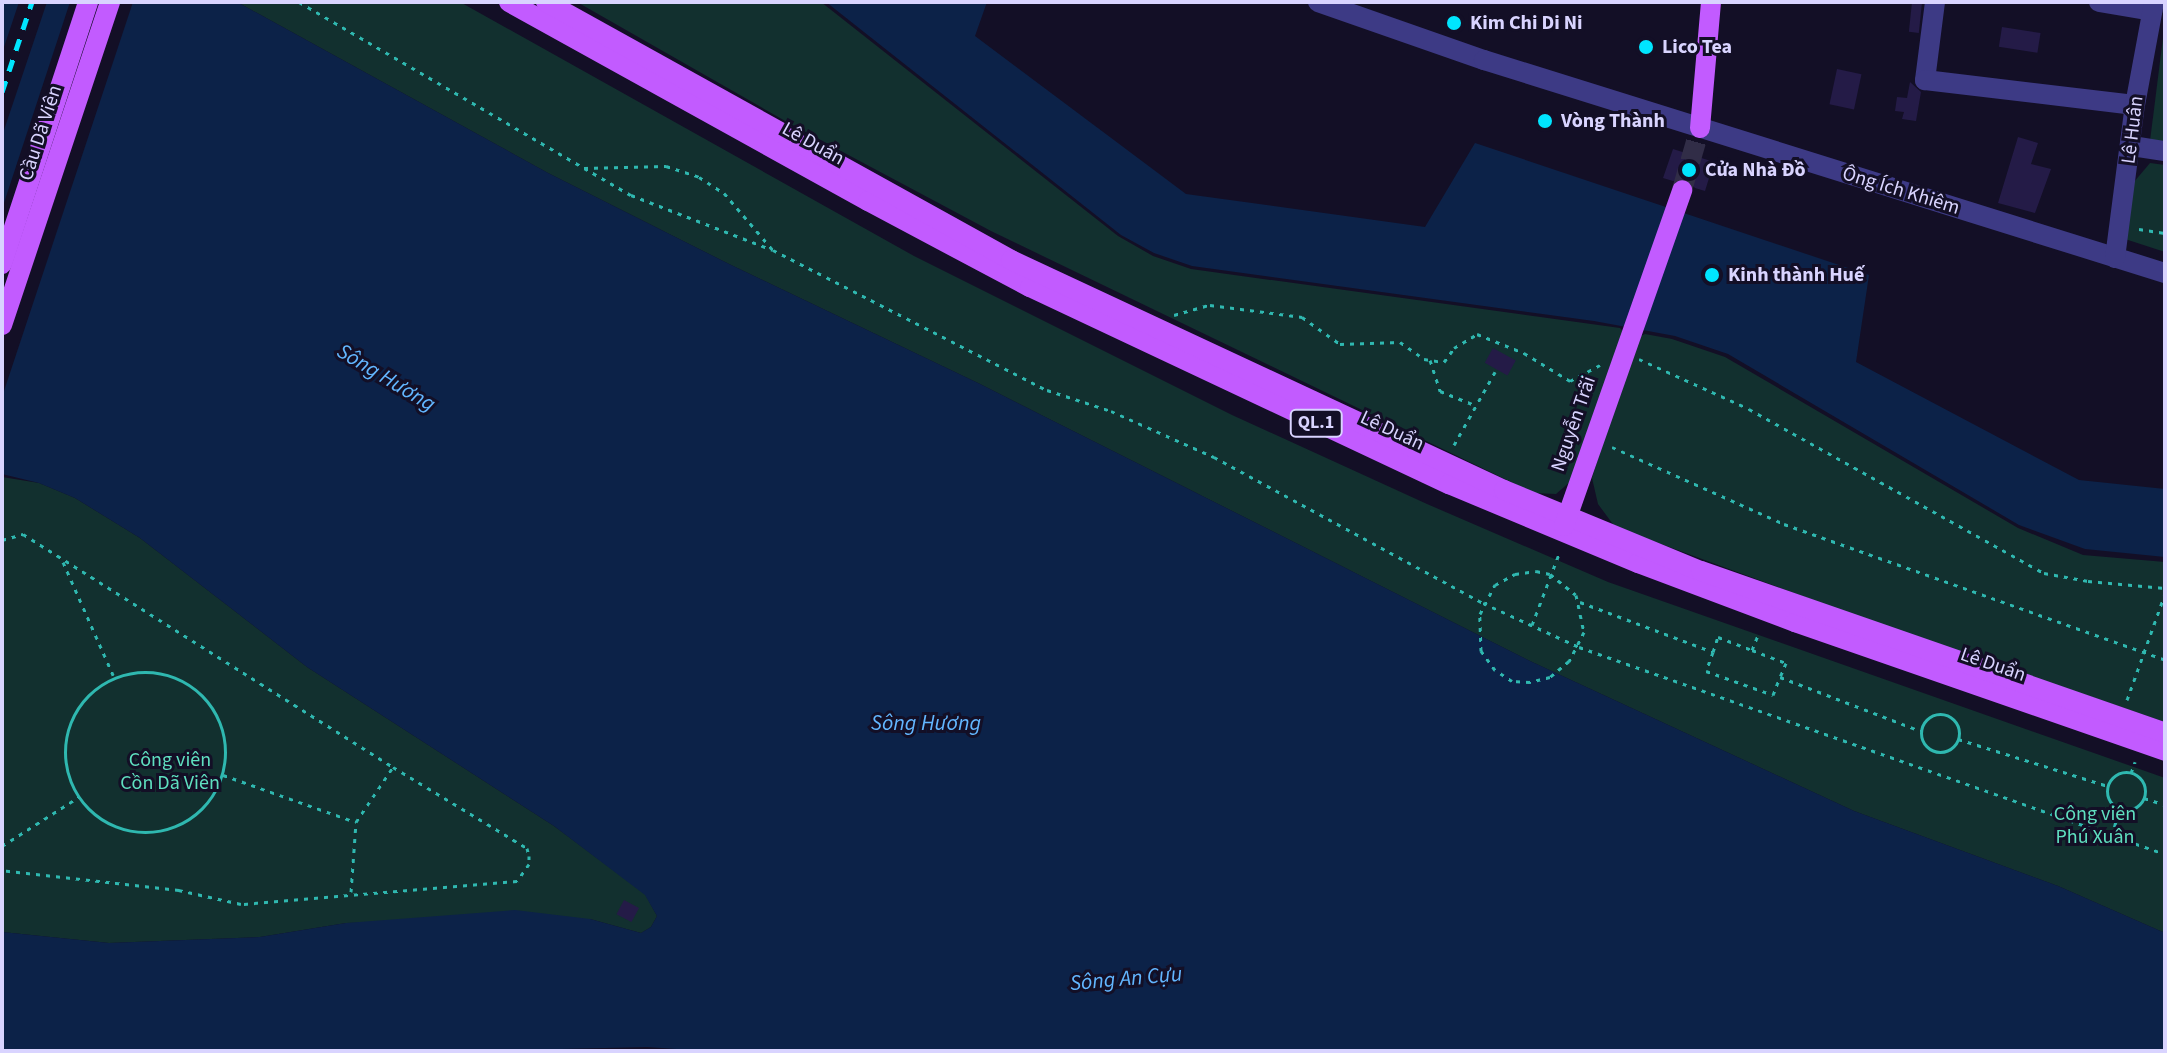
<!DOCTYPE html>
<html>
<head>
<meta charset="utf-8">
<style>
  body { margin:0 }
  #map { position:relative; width:2167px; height:1053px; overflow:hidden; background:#130f26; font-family:"Source Sans 3",sans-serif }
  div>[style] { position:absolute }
  .green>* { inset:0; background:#12302f }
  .water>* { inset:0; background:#0c2248 }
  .pier>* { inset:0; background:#130f26 }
  .building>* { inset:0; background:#241b47; transform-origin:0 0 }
  .major-tunnel>* { height:20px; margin-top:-10px; transform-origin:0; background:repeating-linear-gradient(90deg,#312d47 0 20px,transparent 0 30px) }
  .path>* { height:3px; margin-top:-1.5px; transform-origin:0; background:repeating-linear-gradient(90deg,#2fb8b0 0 4px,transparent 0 10px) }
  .path>.ring { margin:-1.5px; padding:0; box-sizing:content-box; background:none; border:3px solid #2fb8b0; border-radius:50% }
  .minor>* { height:20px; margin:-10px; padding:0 10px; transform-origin:10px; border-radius:10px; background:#3d3a85 }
  .major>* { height:20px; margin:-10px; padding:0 10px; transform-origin:10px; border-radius:10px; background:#c25bff }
  .rail>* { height:5px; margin-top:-2.5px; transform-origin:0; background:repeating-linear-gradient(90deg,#00e5ff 0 12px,transparent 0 22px) }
  .dots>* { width:22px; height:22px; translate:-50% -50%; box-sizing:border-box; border:4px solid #130f26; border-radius:50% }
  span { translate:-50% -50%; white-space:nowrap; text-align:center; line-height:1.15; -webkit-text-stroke:6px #130f26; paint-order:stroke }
  .shield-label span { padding:2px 6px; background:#130f26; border:2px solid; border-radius:6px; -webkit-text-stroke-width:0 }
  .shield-label { font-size:18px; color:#d9d4ff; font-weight:700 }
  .poi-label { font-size:20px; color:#d9d4ff; font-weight:700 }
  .left { translate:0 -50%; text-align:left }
  .street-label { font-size:20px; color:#d9d4ff }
  .park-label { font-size:20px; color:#5fe0c0 }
  .water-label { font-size:22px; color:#62b6ff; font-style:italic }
  .frame { position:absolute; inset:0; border:4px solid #d9d4ff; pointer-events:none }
</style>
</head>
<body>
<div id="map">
  <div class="green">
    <i style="clip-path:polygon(237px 2px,460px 2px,914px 256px,1232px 415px,1427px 504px,1608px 582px,2165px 778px,2165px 933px,2058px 886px,1854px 811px,1530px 661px,980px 384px,729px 264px,548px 173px)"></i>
    <i style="clip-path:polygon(577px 2px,821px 2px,1118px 236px,1153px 256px,1191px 269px,1620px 328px,1625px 334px,1571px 481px,1556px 494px,1534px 493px,991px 231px,794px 126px)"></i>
    <i style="clip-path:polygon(2165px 22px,2165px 151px,2149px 149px)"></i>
    <i style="clip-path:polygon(2150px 163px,2165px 165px,2165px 252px,2125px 239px,2134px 182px)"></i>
    <i style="clip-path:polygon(1645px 334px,1672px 339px,1725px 357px,2018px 528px,2083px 555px,2165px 562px,2165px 722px,1873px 622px,1615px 527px,1598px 504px,1592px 478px,1636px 338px)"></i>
    <i style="clip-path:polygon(2px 477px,39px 483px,75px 498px,140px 538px,307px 667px,554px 826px,645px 894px,657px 916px,651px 927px,641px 933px,590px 919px,346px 923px,260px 937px,109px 943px,2px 932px)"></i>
  </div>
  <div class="water">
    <i style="clip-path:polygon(2px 2px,237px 2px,548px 173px,729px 264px,980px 384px,1530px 661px,1854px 811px,2058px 886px,2165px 933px,2165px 1051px,705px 1051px,647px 1047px,478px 1051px,2px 1051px,2px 932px,109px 943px,260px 937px,346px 923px,515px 910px,590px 919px,641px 933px,651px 927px,657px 916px,645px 895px,554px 826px,307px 667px,140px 538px,75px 498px,39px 483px,2px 474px)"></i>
    <i style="clip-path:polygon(826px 2px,987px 2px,975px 36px,1186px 194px,1425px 227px,1475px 143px,1869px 275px,1856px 362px,2079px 480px,2165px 489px,2165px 557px,2085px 549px,2019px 525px,1728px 354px,1675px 336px,1594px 321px,1192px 266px,1154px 253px,1121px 235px)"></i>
  </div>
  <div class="pier">
    <i style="clip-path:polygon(19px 2px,47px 2px,2px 136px,2px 53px)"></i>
    <i style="clip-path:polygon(70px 2px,133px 2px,2px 397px,2px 209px)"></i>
  </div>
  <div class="building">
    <i style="left:1912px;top:2px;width:10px;height:30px;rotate:6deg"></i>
    <i style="left:2002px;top:27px;width:39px;height:20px;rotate:9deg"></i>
    <i style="left:1837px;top:69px;width:25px;height:36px;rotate:12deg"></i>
    <i style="clip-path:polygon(1910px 82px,1921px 92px,1916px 121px,1902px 119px,1904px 112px,1895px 111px,1897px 97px,1907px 98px)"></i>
    <i style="clip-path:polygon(2018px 137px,2038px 143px,2031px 164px,2051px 169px,2035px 213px,1998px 203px)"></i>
    <i style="clip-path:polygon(1673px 149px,1714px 162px,1705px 191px,1695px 188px,1686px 178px,1673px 181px,1663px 178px)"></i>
    <i style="left:1493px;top:348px;width:26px;height:17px;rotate:29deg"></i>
    <i style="left:624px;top:900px;width:17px;height:16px;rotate:28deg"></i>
  </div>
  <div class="major-tunnel">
    <i style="left:1682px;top:190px;width:65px;rotate:-73.8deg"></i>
  </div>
  <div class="path">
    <i style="left:299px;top:2px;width:384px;rotate:30.2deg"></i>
    <i style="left:631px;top:195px;width:152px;rotate:21.2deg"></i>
    <i style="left:773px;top:250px;width:308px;rotate:27.1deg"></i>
    <i style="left:1047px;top:390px;width:67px;rotate:18.2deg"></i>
    <i style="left:1111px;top:411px;width:113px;rotate:24.1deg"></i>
    <i style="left:1214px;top:457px;width:306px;rotate:28.5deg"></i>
    <i style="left:1483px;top:603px;width:106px;rotate:24.6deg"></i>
    <i style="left:1579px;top:647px;width:621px;rotate:19.46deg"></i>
    <i style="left:584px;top:168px;width:82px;rotate:-1.4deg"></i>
    <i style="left:666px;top:166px;width:35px;rotate:18deg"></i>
    <i style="left:699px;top:177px;width:30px;rotate:33deg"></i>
    <i style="left:724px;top:193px;width:74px;rotate:49.4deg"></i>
    <i style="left:2139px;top:229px;width:26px;rotate:9deg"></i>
    <i style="left:1174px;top:315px;width:37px;rotate:-16deg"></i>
    <i style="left:1210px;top:305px;width:93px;rotate:7.4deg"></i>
    <i style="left:1302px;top:317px;width:47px;rotate:35.4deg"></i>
    <i style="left:1340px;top:344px;width:60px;rotate:-1.9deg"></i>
    <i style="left:1400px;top:342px;width:29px;rotate:35deg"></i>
    <i style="left:1424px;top:359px;width:20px;rotate:9deg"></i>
    <i style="left:1444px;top:362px;width:17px;rotate:-54deg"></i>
    <i style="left:1454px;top:348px;width:27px;rotate:-31deg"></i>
    <i style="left:1477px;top:334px;width:51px;rotate:22deg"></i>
    <i style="left:1524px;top:353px;width:54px;rotate:31.3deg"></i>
    <i style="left:1570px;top:381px;width:34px;rotate:-28deg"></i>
    <i style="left:1639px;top:359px;width:121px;rotate:24.4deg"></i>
    <i style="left:1749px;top:409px;width:338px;rotate:29.1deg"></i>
    <i style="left:2044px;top:573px;width:45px;rotate:10.3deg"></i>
    <i style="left:2088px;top:581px;width:77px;rotate:5.2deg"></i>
    <i style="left:1430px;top:360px;width:33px;rotate:72deg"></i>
    <i style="left:1440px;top:391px;width:38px;rotate:22deg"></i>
    <i style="left:1454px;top:445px;width:84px;rotate:-60.7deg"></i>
    <i style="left:1612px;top:447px;width:188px;rotate:24.1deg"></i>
    <i style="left:1784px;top:524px;width:405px;rotate:19.6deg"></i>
    <i style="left:2px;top:540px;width:22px;rotate:-16deg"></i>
    <i style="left:23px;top:534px;width:437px;rotate:32.2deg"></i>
    <i style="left:393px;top:767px;width:157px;rotate:31.2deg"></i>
    <i style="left:527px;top:848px;width:8px;rotate:76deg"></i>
    <i style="left:529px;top:856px;width:8px;rotate:90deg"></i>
    <i style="left:529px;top:864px;width:21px;rotate:125deg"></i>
    <i style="left:517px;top:881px;width:277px;rotate:175.2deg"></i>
    <i style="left:241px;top:904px;width:64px;rotate:-167.3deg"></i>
    <i style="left:179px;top:890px;width:178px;rotate:-173.6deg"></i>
    <i style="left:63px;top:562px;width:124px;rotate:66.1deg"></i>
    <i style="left:1536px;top:571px;width:14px;rotate:12deg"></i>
    <i style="left:1550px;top:574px;width:33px;rotate:39deg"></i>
    <i style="left:1576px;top:595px;width:38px;rotate:78deg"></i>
    <i style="left:1584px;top:632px;width:33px;rotate:117deg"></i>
    <i style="left:1569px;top:661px;width:25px;rotate:140deg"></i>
    <i style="left:1550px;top:677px;width:21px;rotate:166deg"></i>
    <i style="left:1530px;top:682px;width:18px;rotate:-177deg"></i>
    <i style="left:1512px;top:681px;width:20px;rotate:-147deg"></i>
    <i style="left:1495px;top:670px;width:24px;rotate:-126deg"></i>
    <i style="left:1481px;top:651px;width:37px;rotate:-92deg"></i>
    <i style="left:1480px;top:614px;width:33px;rotate:-63deg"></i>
    <i style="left:1495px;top:585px;width:23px;rotate:-29deg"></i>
    <i style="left:1515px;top:574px;width:21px;rotate:-8deg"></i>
    <i style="left:1580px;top:602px;width:142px;rotate:20.6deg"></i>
    <i style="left:1713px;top:652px;width:20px;rotate:110deg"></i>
    <i style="left:1706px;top:671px;width:71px;rotate:19.7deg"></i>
    <i style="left:1773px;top:695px;width:19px;rotate:-69deg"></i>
    <i style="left:1780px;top:677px;width:151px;rotate:21deg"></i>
    <i style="left:1532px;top:625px;width:76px;rotate:-69.2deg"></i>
    <i style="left:1752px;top:650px;width:36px;rotate:21deg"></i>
    <i style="left:1786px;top:663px;width:15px;rotate:113deg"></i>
    <i style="left:1713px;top:652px;width:16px;rotate:-72deg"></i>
    <i style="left:1718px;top:637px;width:36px;rotate:21deg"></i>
    <i style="left:1752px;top:650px;width:18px;rotate:-68deg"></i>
    <i class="ring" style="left:65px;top:672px;width:157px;height:157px"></i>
    <i style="left:2127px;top:700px;width:113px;rotate:-70.3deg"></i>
    <i class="ring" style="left:1921px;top:714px;width:35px;height:35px"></i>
    <i style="left:1958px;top:739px;width:157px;rotate:17.4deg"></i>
    <i class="ring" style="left:2107px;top:772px;width:35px;height:35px"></i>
    <i style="left:2131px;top:773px;width:12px;rotate:-70deg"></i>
    <i style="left:223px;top:775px;width:141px;rotate:19.5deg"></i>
    <i style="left:2144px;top:798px;width:22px;rotate:18deg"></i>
    <i style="left:2112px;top:836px;width:28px;rotate:-75deg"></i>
    <i style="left:2px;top:846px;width:91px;rotate:-32.5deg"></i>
    <i style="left:351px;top:892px;width:70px;rotate:-85.9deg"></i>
    <i style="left:356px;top:822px;width:66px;rotate:-56.1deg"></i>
  </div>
  <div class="minor">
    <i style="left:1318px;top:2px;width:176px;rotate:19.3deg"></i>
    <i style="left:1484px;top:60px;width:714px;rotate:17.37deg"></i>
    <i style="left:1935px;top:2px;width:79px;rotate:97.3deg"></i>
    <i style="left:1925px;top:80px;width:211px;rotate:6.8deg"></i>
    <i style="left:2099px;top:2px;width:54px;rotate:9.6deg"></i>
    <i style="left:2132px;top:146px;width:33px;rotate:9deg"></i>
    <i style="left:2115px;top:258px;width:154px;rotate:-82.6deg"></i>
    <i style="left:2135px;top:105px;width:105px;rotate:-79.5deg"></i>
  </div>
  <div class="major">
    <i style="left:509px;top:2px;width:410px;rotate:29deg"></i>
    <i style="left:868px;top:201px;width:183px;rotate:28deg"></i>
    <i style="left:1030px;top:287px;width:463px;rotate:25.2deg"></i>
    <i style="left:1449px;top:484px;width:205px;rotate:22.7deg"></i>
    <i style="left:1638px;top:563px;width:168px;rotate:20.6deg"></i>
    <i style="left:1795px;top:622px;width:392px;rotate:19.2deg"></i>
    <i style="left:546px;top:2px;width:532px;rotate:29.02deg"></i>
    <i style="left:1011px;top:260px;width:544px;rotate:25.01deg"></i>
    <i style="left:1504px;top:490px;width:213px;rotate:22.4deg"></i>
    <i style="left:1701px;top:571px;width:491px;rotate:19.2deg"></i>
    <i style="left:1700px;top:128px;width:126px;rotate:-85deg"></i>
    <i style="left:2px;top:264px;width:276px;rotate:-71.8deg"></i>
    <i style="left:2px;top:325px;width:341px;rotate:-71.5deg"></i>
    <i style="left:1564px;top:526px;width:356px;rotate:-70.6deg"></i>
  </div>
  <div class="rail">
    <i style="left:2px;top:92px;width:95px;rotate:-71.6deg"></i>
  </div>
  <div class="dots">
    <i style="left:1454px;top:23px;background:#00e5ff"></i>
    <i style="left:1646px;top:47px;background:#00e5ff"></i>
    <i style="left:1545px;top:121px;background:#00e5ff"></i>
    <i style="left:1689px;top:170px;background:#00e5ff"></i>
    <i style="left:1712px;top:275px;background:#00e5ff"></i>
  </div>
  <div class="shield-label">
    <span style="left:1316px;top:423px">QL.1</span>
  </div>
  <div class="poi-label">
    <span class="left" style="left:1470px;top:23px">Kim Chi Di Ni</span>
    <span class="left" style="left:1662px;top:47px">Lico Tea</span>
    <span class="left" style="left:1561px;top:121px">Vòng Thành</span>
    <span class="left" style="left:1705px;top:170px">Cửa Nhà Đồ</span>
    <span class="left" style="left:1728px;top:275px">Kinh thành Huế</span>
  </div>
  <div class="street-label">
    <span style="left:2133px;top:130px;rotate:-83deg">Lê Huân</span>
    <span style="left:41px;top:133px;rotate:-72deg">Cầu Dã Viên</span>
    <span style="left:813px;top:144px;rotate:29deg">Lê Duẩn</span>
    <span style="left:1901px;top:191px;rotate:17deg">Ông Ích Khiêm</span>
    <span style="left:1574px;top:424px;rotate:-71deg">Nguyễn Trãi</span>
    <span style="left:1392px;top:431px;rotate:25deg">Lê Duẩn</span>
    <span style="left:1993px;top:665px;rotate:19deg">Lê Duẩn</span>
  </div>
  <div class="park-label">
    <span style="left:170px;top:772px">Công viên<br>Cồn Dã Viên</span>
    <span style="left:2095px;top:826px">Công viên<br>Phú Xuân</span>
  </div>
  <div class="water-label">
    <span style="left:386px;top:378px;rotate:31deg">Sông Hương</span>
    <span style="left:926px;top:724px">Sông Hương</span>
    <span style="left:1126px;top:979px;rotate:-5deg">Sông An Cựu</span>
  </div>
  <div class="frame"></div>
</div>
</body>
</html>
